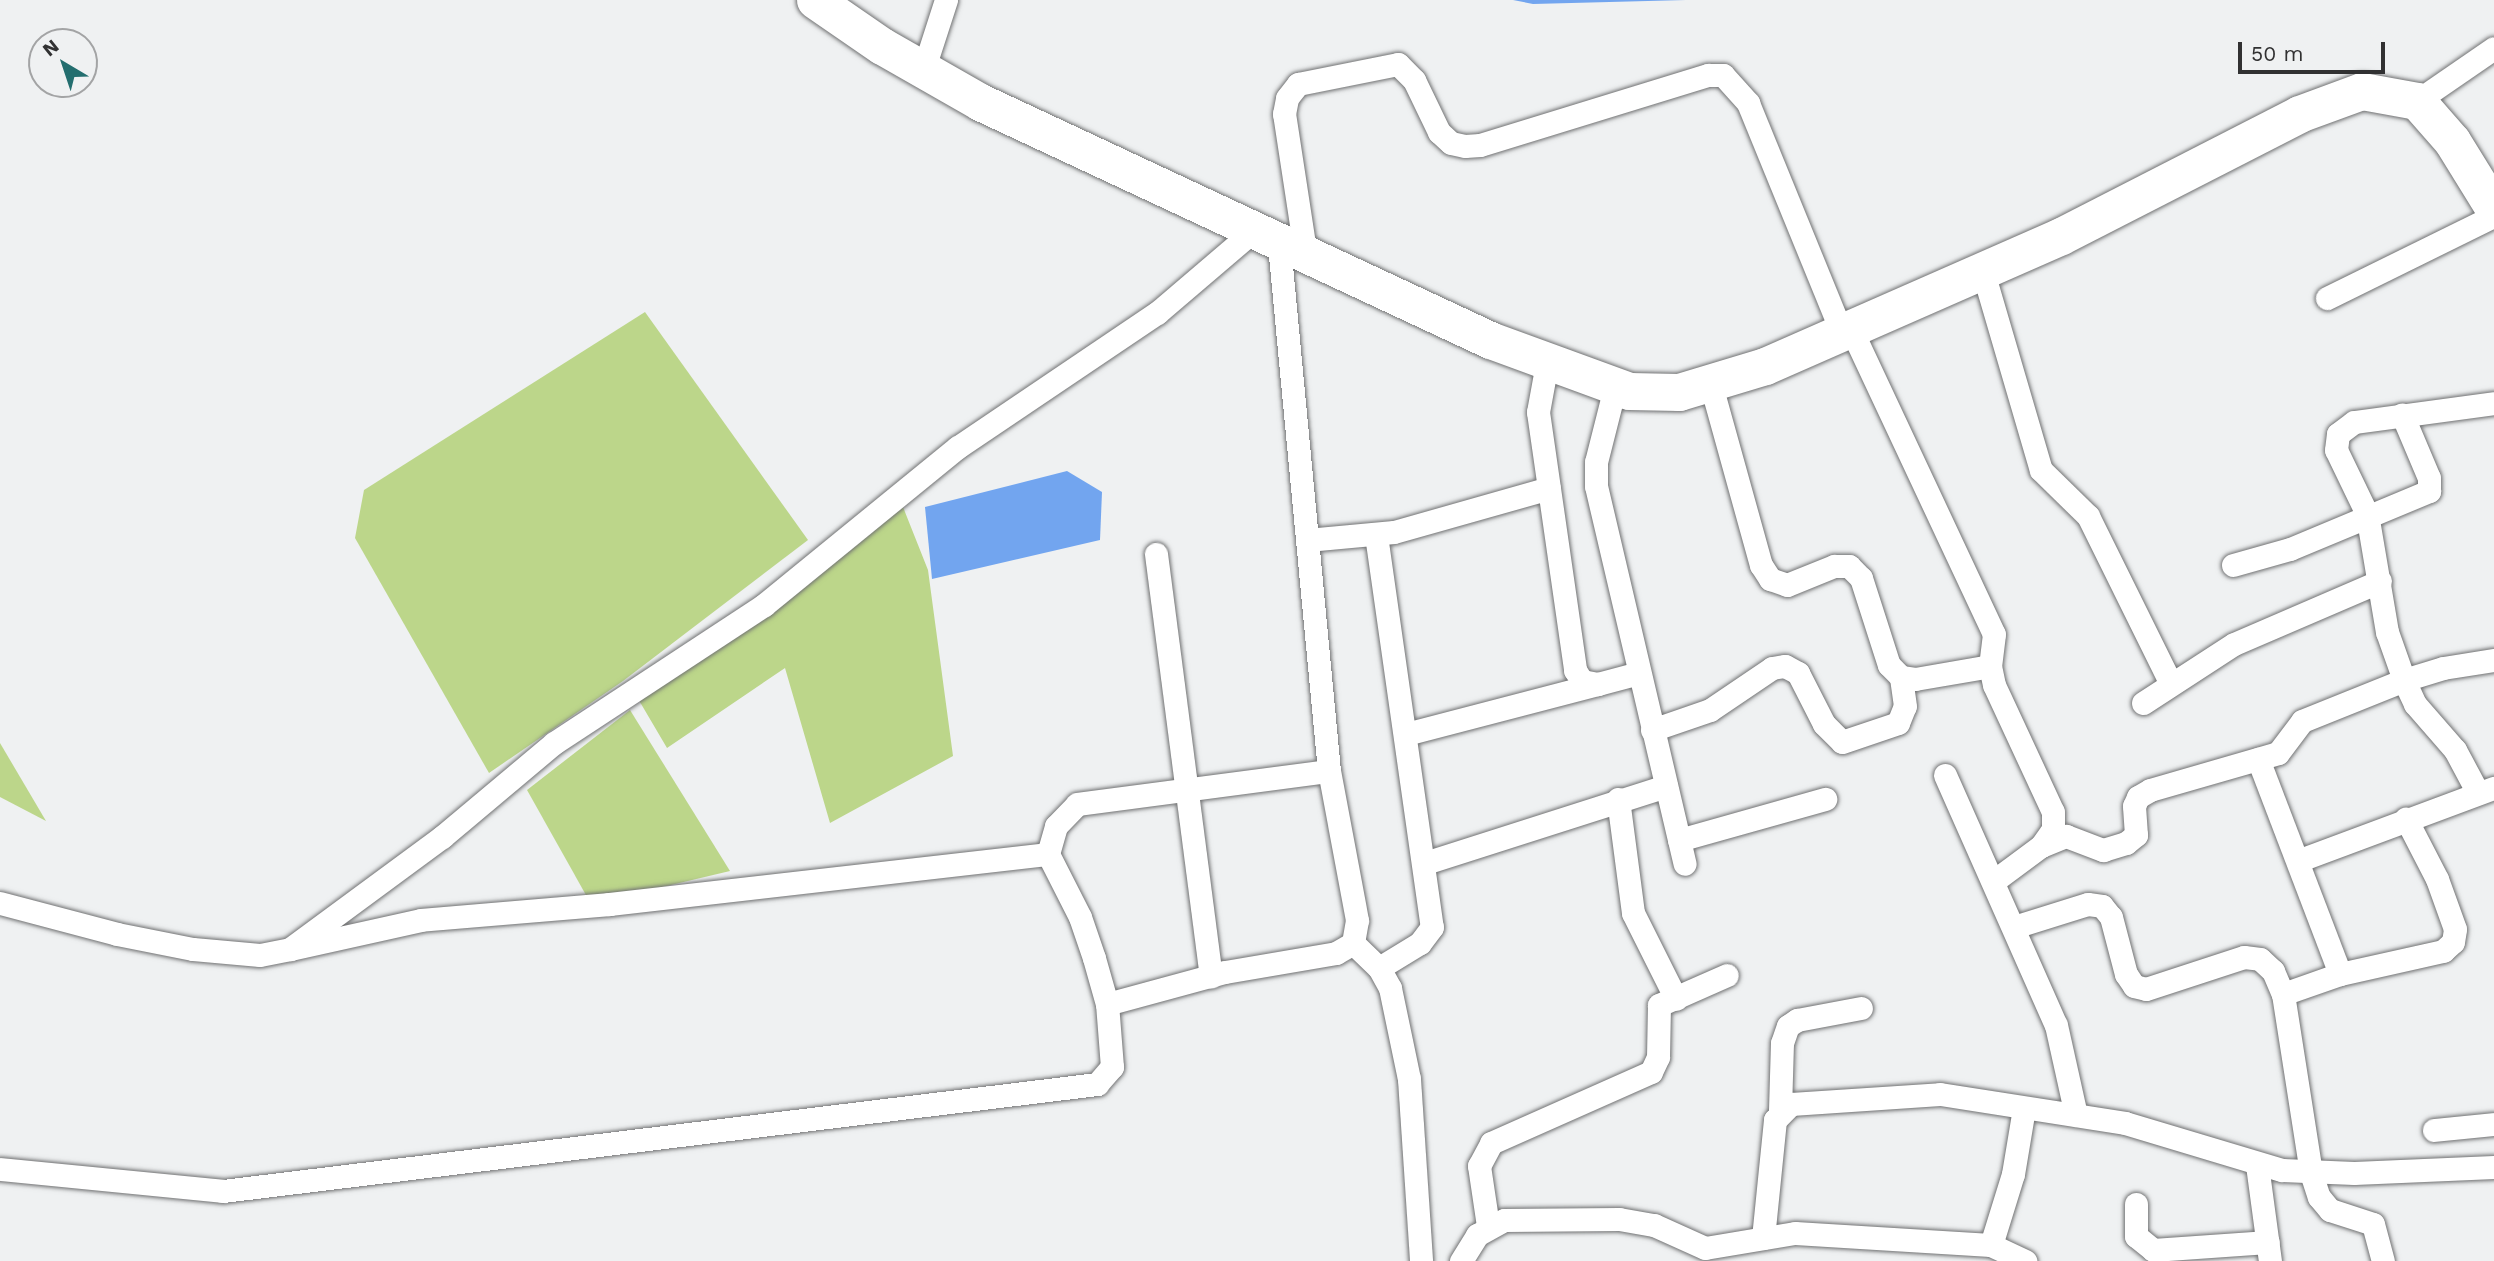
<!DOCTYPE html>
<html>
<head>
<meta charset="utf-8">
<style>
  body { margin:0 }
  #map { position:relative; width:2494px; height:1261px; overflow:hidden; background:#eff1f2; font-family:"Work Sans",sans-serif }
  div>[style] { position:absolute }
  .green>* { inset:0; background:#bcd68a }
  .water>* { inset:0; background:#72a5ef }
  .roads { filter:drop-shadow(0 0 2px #707172) drop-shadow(0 0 2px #707172) }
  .minor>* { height:23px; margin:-11.5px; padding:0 11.5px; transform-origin:11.5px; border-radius:11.5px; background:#fff }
  .primary>* { height:37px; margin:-18.5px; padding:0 18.5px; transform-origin:18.5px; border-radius:18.5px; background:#fff }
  span { translate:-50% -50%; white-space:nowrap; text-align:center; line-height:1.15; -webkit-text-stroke:5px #eff1f2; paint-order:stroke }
  .north { position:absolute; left:28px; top:28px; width:70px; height:70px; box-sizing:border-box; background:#eff1f2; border:2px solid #a3a4a5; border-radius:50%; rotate:321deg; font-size:19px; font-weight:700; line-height:28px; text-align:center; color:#313132 }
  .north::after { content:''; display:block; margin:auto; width:24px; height:32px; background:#236e6f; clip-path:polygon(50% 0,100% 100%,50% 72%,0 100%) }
  .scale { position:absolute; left:2238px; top:42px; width:147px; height:32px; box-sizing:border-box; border:4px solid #313132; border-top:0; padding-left:9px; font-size:21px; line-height:24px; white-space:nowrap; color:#313132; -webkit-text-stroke:5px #eff1f2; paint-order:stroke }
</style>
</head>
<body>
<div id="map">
  <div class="green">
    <i style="clip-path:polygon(645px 312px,808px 540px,623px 681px,489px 773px,355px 538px,364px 490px)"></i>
    <i style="clip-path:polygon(903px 507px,928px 570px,953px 756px,830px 823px,785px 668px,667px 748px,637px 697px,856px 530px)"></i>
    <i style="clip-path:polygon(630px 710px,730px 871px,591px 904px,527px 790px)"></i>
    <i style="clip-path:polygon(0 743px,46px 821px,0 797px)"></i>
  </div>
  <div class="water">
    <i style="clip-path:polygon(1513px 0,1686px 0,1533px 4px)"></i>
    <i style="clip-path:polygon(1067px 471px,1102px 492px,1100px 540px,932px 579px,925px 507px)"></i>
  </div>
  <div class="roads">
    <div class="minor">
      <i style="left:923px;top:71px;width:75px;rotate:-72.1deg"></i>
      <i style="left:2417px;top:101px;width:93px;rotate:-34.5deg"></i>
      <i style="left:1306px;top:257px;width:145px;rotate:-98.7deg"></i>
      <i style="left:1284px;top:114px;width:16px;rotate:-79deg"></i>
      <i style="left:1287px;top:98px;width:18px;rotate:-52deg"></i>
      <i style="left:1298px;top:84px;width:102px;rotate:-11.3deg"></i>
      <i style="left:1398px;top:64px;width:23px;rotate:45deg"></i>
      <i style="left:1414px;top:80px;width:58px;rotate:64.3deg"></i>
      <i style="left:1439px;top:132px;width:16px;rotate:43deg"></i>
      <i style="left:1451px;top:143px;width:14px;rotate:12deg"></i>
      <i style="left:1465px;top:146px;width:15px;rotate:-4deg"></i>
      <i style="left:1480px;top:145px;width:239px;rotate:-17.1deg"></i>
      <i style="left:1708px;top:75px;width:15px"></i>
      <i style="left:1723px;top:75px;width:38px;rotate:48deg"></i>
      <i style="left:1748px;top:103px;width:248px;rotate:67.8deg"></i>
      <i style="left:1983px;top:272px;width:206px;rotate:73.7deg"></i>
      <i style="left:2041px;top:470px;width:66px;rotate:44.4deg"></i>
      <i style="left:2088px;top:516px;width:187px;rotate:63.7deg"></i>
      <i style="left:2327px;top:298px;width:186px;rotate:-26.2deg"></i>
      <i style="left:1851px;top:329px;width:337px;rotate:64.9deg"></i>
      <i style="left:1994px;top:634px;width:32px;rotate:97deg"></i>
      <i style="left:1990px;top:666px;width:19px;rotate:78deg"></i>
      <i style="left:1994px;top:685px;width:140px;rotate:65.1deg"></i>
      <i style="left:2053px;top:812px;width:17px;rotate:90deg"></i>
      <i style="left:2053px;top:829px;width:21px;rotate:125deg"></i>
      <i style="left:2041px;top:846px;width:57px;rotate:143.5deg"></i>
      <i style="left:1547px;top:363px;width:50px;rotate:100.4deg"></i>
      <i style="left:1538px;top:412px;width:261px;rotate:81.8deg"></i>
      <i style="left:1575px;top:670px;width:13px;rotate:58deg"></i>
      <i style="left:1582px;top:681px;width:16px;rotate:11deg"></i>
      <i style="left:1598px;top:684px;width:42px;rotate:-15deg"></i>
      <i style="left:1711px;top:385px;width:187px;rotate:74.5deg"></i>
      <i style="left:1761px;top:565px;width:17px;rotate:57deg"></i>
      <i style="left:1770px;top:579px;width:18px;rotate:19deg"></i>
      <i style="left:1787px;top:585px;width:51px;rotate:-22deg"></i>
      <i style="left:1834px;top:566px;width:15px"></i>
      <i style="left:1849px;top:566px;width:17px;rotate:45deg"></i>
      <i style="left:1861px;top:578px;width:91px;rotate:72.2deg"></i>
      <i style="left:1889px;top:665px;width:17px;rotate:45deg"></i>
      <i style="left:1901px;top:677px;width:14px;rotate:8deg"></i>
      <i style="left:1915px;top:679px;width:76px;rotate:-9.8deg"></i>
      <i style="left:1615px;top:387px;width:77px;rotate:104.2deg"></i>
      <i style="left:1596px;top:462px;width:24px;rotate:90deg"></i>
      <i style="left:1596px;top:486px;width:388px;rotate:76.8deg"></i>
      <i style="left:1376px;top:535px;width:396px;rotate:81.9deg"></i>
      <i style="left:1432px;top:927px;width:20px;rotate:127deg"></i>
      <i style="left:1420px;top:943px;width:48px;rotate:148.6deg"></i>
      <i style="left:1307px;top:540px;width:87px;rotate:-5.3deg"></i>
      <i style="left:1394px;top:532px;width:161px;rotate:-15.8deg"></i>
      <i style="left:1156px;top:554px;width:426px;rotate:82.6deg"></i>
      <i style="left:2233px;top:565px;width:59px;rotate:-15.7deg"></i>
      <i style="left:2290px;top:549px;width:151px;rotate:-22.6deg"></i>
      <i style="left:2429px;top:491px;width:13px;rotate:-90deg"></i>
      <i style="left:2429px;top:478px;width:69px;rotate:-112.9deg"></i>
      <i style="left:2143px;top:703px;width:108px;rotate:-33deg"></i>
      <i style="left:2234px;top:644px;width:159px;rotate:-23.3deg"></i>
      <i style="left:1652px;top:730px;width:61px;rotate:-19deg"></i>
      <i style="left:1710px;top:710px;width:75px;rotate:-34.1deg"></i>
      <i style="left:1772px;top:668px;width:13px;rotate:-9deg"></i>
      <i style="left:1785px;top:666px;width:15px;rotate:28deg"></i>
      <i style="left:1798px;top:673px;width:57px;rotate:63deg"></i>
      <i style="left:1824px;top:724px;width:25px;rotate:45deg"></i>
      <i style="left:1842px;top:742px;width:59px;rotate:-18.7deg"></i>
      <i style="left:1898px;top:723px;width:18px;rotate:-68deg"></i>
      <i style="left:1905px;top:706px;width:29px;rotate:-98deg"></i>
      <i style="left:1406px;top:734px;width:198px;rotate:-14.6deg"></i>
      <i style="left:2258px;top:759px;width:230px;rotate:69.1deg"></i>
      <i style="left:1945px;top:775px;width:274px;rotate:66.1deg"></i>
      <i style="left:2056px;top:1025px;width:92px;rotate:77.5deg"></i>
      <i style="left:2478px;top:793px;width:49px;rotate:-118.1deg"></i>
      <i style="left:2455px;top:750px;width:61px;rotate:-131deg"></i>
      <i style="left:2415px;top:704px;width:26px;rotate:-115deg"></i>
      <i style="left:2404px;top:680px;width:51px;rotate:-109.5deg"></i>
      <i style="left:2387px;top:632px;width:120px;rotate:-99.6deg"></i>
      <i style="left:2367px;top:514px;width:71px;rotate:-115.8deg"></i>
      <i style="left:2336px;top:450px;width:16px;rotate:-83deg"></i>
      <i style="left:2338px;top:434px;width:20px;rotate:-37deg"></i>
      <i style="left:2354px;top:422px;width:141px;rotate:-7.7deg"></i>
      <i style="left:1618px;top:799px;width:115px;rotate:82.5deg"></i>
      <i style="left:1633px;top:913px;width:96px;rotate:63.4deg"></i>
      <i style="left:1679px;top:840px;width:152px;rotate:-15.7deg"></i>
      <i style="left:2041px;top:846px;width:27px;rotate:-22deg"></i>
      <i style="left:2066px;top:836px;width:40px;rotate:21deg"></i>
      <i style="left:2103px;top:850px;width:24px;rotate:-17deg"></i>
      <i style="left:2126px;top:843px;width:13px;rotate:-39deg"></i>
      <i style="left:2136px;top:835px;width:29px;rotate:-94deg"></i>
      <i style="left:2134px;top:806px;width:10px;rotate:-66deg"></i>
      <i style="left:2138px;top:797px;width:14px;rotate:-30deg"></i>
      <i style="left:2150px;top:790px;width:133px;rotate:-16.1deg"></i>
      <i style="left:2278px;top:753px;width:40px;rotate:-53deg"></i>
      <i style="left:2302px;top:721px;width:110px;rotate:-21.9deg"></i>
      <i style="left:2404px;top:680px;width:41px;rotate:-17.1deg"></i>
      <i style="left:2443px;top:668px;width:52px;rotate:-8.9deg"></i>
      <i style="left:1048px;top:854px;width:29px;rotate:-74deg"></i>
      <i style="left:1056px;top:826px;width:30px;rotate:-46deg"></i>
      <i style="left:1077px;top:804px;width:254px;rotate:-7.5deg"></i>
      <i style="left:2300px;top:860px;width:207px;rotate:-20.4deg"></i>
      <i style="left:1425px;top:863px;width:253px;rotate:-17.7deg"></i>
      <i style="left:0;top:903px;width:121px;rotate:14.8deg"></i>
      <i style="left:117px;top:934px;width:77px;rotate:11.2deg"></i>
      <i style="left:193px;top:949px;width:67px;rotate:5.1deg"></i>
      <i style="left:260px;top:955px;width:31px;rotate:-11deg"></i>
      <i style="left:290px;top:949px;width:189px;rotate:-36.4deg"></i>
      <i style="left:442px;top:837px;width:146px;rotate:-40deg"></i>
      <i style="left:554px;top:743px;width:251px;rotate:-33.3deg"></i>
      <i style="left:764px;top:605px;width:250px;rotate:-39.2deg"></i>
      <i style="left:958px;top:447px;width:240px;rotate:-34deg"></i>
      <i style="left:1157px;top:313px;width:126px;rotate:-40.5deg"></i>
      <i style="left:2014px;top:927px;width:77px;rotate:-17.3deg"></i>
      <i style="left:2088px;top:904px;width:14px;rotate:8deg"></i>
      <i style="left:2102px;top:906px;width:14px;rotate:51deg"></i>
      <i style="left:2111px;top:917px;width:59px;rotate:75.3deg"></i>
      <i style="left:2126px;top:974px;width:14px;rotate:56deg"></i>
      <i style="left:2134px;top:986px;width:12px;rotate:14deg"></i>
      <i style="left:2146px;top:989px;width:103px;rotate:-18.1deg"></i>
      <i style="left:2244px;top:957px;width:16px;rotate:7deg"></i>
      <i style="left:2260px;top:959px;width:18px;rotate:43deg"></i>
      <i style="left:2273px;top:971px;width:25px;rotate:67deg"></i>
      <i style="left:2283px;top:994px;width:181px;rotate:81.1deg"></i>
      <i style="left:2311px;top:1173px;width:25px;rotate:72deg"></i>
      <i style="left:2319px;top:1197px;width:17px;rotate:50deg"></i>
      <i style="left:2330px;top:1210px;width:45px;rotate:18deg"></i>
      <i style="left:2373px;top:1224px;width:38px;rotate:75deg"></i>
      <i style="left:1353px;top:943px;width:36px;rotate:44deg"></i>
      <i style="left:1379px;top:968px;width:23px;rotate:61deg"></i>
      <i style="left:1390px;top:988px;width:93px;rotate:78.2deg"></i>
      <i style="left:1409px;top:1079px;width:182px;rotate:86.2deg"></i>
      <i style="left:2283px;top:994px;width:60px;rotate:-19.3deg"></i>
      <i style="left:2340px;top:974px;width:106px;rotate:-12.6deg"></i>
      <i style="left:2443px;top:951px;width:13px;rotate:-42deg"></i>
      <i style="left:2453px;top:942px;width:13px;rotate:-81deg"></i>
      <i style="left:2455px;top:929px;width:53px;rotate:-109.8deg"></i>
      <i style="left:2437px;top:879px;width:68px;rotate:-117.3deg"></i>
      <i style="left:1107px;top:1004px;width:122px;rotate:-15.2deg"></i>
      <i style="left:1225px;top:972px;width:113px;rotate:-9.7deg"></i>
      <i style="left:1336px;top:953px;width:20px;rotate:-30deg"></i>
      <i style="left:1353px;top:943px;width:23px;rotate:-80deg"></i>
      <i style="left:1357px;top:920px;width:152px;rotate:-100.6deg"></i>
      <i style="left:1329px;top:771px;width:528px;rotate:-95.43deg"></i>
      <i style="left:1780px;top:1110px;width:67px;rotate:-88.3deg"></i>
      <i style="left:1782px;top:1043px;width:18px;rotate:-71deg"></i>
      <i style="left:1788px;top:1026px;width:11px;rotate:-34deg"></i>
      <i style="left:1797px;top:1020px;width:65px;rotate:-10.6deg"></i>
      <i style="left:2434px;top:1130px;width:60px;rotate:-5.7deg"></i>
      <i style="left:2257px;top:1165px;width:97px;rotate:82.3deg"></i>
      <i style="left:0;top:1169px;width:224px;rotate:5.6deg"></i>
      <i style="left:223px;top:1191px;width:881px;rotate:-6.98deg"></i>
      <i style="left:1097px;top:1084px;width:23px;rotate:-49deg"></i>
      <i style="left:1112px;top:1067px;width:63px;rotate:-94.5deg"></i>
      <i style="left:1107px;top:1004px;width:48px;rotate:-105.8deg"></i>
      <i style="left:1094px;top:958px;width:43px;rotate:-108.9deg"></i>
      <i style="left:1080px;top:917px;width:71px;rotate:-116.9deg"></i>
      <i style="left:1048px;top:854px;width:441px;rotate:173.5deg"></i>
      <i style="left:610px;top:904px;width:190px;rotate:175.2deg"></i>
      <i style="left:421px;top:920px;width:134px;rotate:167.5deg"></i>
      <i style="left:2136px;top:1204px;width:32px;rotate:90deg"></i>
      <i style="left:2136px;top:1236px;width:22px;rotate:39deg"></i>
      <i style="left:2153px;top:1250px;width:115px;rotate:-4deg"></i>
      <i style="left:1488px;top:1226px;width:61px;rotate:-98.5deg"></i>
      <i style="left:1479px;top:1166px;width:26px;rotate:-62deg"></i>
      <i style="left:1491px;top:1143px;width:175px;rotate:-23.9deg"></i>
      <i style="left:1651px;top:1072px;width:17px;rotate:-65deg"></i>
      <i style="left:1658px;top:1057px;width:52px;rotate:-88.9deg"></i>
      <i style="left:1659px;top:1005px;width:74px;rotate:-23.8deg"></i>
      <i style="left:1763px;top:1238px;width:119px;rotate:-84.2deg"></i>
      <i style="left:1775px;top:1120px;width:23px;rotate:-45deg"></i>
      <i style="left:1791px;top:1104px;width:149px;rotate:-3.8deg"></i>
      <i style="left:1940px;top:1094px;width:187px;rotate:8.9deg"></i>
      <i style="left:2125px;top:1123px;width:164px;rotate:16.7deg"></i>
      <i style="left:2282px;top:1170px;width:72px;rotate:2.4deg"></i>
      <i style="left:2354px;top:1173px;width:140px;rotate:-2.5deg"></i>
      <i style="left:1991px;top:1245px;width:74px;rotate:-72.8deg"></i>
      <i style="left:2013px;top:1174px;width:67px;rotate:-80.5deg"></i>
      <i style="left:1461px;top:1261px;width:31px;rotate:-58deg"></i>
      <i style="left:1477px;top:1235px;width:31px;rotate:-29deg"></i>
      <i style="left:1504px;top:1220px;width:115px;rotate:-0.5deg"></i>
      <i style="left:1619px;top:1219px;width:36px;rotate:10deg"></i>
      <i style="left:1654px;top:1225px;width:56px;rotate:24.3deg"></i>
      <i style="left:1705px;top:1248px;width:91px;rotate:-9.5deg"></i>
      <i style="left:1795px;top:1233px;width:196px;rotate:3.5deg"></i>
      <i style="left:1991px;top:1245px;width:38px;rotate:25deg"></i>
    </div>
    <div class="primary">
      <i style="left:815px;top:0;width:81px;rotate:34.5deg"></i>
      <i style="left:882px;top:46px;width:113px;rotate:29.7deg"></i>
      <i style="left:980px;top:102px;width:563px;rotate:25.02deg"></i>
      <i style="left:1490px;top:340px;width:148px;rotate:20.1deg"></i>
      <i style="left:1629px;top:391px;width:50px;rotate:1.1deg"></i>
      <i style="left:1679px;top:392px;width:90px;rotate:-16.8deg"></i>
      <i style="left:1765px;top:366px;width:323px;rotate:-23.7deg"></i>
      <i style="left:2061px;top:236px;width:267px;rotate:-27.1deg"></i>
      <i style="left:2299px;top:114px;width:67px;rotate:-20.1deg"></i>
      <i style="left:2362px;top:91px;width:56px;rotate:10.3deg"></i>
      <i style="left:2417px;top:101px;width:53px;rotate:48.8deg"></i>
      <i style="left:2452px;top:141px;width:80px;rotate:58.3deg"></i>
    </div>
  </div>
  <div class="north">N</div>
  <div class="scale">50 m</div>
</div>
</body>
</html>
